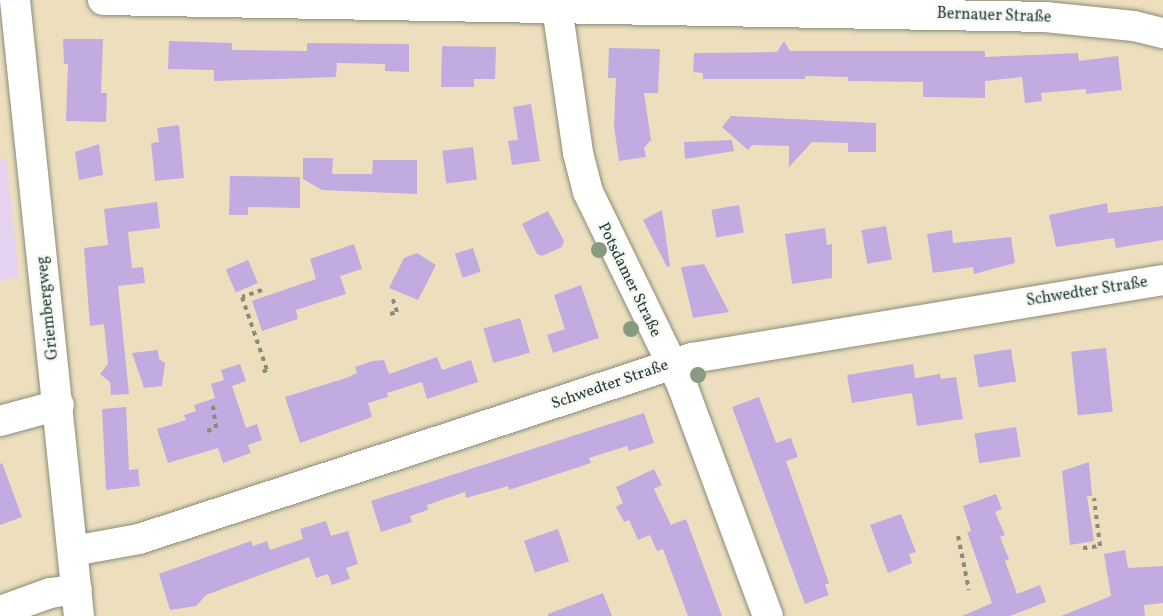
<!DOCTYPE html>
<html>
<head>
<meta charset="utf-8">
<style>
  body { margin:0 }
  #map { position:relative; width:1163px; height:616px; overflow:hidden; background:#eddfbe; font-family:Vollkorn,serif }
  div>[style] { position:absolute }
  .built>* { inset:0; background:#e5d3f1 }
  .building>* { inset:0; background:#c2abe1; transform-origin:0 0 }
  .path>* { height:4px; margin-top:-2px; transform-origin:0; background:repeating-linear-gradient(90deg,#868e79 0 4.5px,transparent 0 9px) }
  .roads { filter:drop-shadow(0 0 2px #868e79) drop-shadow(0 0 2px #868e79) }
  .minor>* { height:30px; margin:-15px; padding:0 15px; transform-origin:15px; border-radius:15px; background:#fff }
  .trees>* { width:16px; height:16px; margin:-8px; border-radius:50%; background:#889a7f }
  span { translate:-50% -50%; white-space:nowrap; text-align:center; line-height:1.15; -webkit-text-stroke:4.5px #f6f6f2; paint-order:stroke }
  .street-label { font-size:16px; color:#1f3d34 }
</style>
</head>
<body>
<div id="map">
  <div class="built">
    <i style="clip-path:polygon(0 159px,6px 159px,19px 276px,0 281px)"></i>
  </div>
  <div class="building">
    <i style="clip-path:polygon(63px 39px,103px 39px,101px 93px,107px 93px,106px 122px,66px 121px,68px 64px,64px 64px)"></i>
    <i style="clip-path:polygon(169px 41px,232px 43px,232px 50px,307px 51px,307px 43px,409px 44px,409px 72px,385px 71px,385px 64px,337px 63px,336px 77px,214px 81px,214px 70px,168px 69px)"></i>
    <i style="clip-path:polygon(784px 41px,790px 51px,985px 51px,985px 57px,1078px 53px,1079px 61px,1118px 56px,1122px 90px,1086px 94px,1086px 89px,1041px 93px,1042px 101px,1025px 103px,1022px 77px,985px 81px,985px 98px,923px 97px,923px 82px,848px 81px,848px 77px,805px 76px,805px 79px,703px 79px,703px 73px,693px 72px,694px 53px,777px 52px)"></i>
    <i style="clip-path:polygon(442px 46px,496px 47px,495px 79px,474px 79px,474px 87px,441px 87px)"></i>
    <i style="clip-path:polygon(609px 48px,660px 49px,658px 93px,644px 93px,651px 140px,644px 148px,646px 157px,619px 161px,614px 126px,616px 78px,608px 78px)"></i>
    <i style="clip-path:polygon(531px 104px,540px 161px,512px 165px,508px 141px,518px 140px,513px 107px)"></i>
    <i style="clip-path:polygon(731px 116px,876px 123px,876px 152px,848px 152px,848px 143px,812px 142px,789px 167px,789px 146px,752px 145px,748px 150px,722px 127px)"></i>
    <i style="clip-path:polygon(179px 125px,184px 178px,155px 181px,151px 143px,159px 142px,157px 128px)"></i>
    <i style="clip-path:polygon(732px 140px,734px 151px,685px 159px,684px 142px)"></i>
    <i style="clip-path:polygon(99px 144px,103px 175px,79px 180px,75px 152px)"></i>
    <i style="left:473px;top:147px;width:33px;height:31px;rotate:83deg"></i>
    <i style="clip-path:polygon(303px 158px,333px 158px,332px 174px,372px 174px,373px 160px,417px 160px,417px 194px,322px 190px,303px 179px)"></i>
    <i style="clip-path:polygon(230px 176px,300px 177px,300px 208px,248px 207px,248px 215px,229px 215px)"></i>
    <i style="clip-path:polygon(157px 202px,160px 228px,128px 232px,132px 268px,143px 267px,145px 283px,118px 286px,129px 394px,111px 395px,110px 382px,100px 374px,108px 364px,104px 324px,90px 326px,84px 248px,108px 245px,104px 209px)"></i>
    <i style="clip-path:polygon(1107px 203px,1108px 213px,1163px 206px,1163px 240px,1116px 248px,1114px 238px,1056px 247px,1049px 215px)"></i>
    <i style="left:739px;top:205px;width:28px;height:28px;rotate:80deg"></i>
    <i style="clip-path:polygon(662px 210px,670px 266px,667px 267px,643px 220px)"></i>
    <i style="clip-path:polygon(548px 211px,564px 241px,562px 247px,542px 256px,537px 254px,522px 224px)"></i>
    <i style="left:886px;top:226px;width:34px;height:25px;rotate:80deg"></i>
    <i style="clip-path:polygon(825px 228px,827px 245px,832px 244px,832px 278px,792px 284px,785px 234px)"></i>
    <i style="clip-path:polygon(952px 230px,953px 243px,1011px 237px,1015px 263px,974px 274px,973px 267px,933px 273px,927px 234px)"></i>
    <i style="clip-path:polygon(354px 244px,362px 269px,340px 276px,346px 294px,296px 310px,298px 319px,262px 331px,252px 301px,316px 279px,310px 259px)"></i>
    <i style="left:473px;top:248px;width:25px;height:19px;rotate:72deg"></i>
    <i style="clip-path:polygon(417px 253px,436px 265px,418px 300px,389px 288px,404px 258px)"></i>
    <i style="left:248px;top:260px;width:25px;height:24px;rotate:67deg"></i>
    <i style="clip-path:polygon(704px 264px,729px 312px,693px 318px,681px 267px)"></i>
    <i style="clip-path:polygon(581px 285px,599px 338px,553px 353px,547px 335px,565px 329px,554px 295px)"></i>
    <i style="left:520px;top:318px;width:36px;height:38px;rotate:74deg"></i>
    <i style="left:1106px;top:348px;width:64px;height:35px;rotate:84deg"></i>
    <i style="left:1011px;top:349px;width:33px;height:38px;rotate:81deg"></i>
    <i style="clip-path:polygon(158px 350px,159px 359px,165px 363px,162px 386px,144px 388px,132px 353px)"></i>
    <i style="clip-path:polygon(437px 357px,442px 370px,471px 360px,478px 382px,427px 399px,422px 382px,387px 393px,388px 397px,368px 403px,372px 417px,300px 443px,285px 397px,346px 378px,357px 373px,355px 367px,373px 361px,384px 360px,389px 374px)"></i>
    <i style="clip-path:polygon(240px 364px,246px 381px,232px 386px,246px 428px,257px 424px,262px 440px,248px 445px,251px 453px,223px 463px,218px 448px,168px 463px,157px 429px,186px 420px,184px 415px,196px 411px,194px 405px,215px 398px,211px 384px,224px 380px,221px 370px)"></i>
    <i style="clip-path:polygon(913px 364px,915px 378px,940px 374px,941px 379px,956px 377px,963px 419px,917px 426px,912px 393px,852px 403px,847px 375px)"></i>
    <i style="clip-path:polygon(759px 397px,776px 443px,791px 438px,798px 457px,786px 461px,829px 583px,825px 585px,829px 595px,805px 604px,732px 407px)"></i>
    <i style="clip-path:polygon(126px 407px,129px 470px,138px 469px,140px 486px,106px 490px,102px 409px)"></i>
    <i style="clip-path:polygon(644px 413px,654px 443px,629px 451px,627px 446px,589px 458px,591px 463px,509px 490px,508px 486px,466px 498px,465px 492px,427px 505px,428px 510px,410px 516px,412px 522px,381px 532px,371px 501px)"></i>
    <i style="left:1016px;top:427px;width:30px;height:42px;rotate:81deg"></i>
    <i style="clip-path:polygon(1089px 462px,1092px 496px,1087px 496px,1094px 541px,1070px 545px,1062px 471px)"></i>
    <i style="clip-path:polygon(2px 463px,22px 517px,0 525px,0 464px)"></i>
    <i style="clip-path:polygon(654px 469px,662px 485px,654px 489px,671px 525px,686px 519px,722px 616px,688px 616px,663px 549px,657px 551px,650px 535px,638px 540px,629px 520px,624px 522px,616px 507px,623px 503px,616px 487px)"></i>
    <i style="clip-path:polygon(996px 494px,1002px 509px,995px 512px,1005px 535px,1000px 537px,1009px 559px,1005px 561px,1017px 594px,1040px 585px,1046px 602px,1010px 616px,962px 616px,992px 603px,967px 532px,971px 531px,963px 506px)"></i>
    <i style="clip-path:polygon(901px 514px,916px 552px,909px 554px,912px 563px,888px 573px,870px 525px)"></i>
    <i style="clip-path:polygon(326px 521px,331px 536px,348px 531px,358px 564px,346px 568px,350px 579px,332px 585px,328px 574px,316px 578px,309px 557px,206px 595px,196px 606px,170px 610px,159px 574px,251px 541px,253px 546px,267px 541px,270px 550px,303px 539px,300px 529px)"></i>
    <i style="left:558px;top:529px;width:34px;height:36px;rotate:71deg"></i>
    <i style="clip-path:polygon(1125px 550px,1128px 568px,1163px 566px,1163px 603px,1144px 605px,1145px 616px,1061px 616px,1111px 596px,1104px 554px)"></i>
    <i style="clip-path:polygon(603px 593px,612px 616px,548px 616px,548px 614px)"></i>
  </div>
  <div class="path">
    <i style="left:262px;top:290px;width:21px;rotate:161deg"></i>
    <i style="left:242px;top:297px;width:77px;rotate:71.1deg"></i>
    <i style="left:267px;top:370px;width:5px;rotate:158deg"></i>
    <i style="left:390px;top:314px;width:7px;rotate:-16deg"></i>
    <i style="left:397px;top:312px;width:16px;rotate:-108deg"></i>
    <i style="left:207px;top:431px;width:9px;rotate:-18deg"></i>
    <i style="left:216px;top:428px;width:27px;rotate:-98deg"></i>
    <i style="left:958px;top:536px;width:55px;rotate:78.5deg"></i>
    <i style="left:1083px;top:548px;width:17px;rotate:-7deg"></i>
    <i style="left:1100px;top:546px;width:48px;rotate:-97.1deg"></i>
  </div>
  <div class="roads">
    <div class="minor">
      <i style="left:15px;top:0;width:619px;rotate:84.07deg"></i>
      <i style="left:103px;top:0;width:942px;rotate:1.03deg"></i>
      <i style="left:1045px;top:17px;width:89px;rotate:5.8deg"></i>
      <i style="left:1134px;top:26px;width:30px;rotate:14deg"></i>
      <i style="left:556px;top:0;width:155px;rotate:81.8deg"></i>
      <i style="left:578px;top:153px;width:40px;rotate:75.6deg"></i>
      <i style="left:588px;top:192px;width:215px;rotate:64deg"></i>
      <i style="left:682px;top:385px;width:246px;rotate:69.6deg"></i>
      <i style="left:0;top:421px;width:61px;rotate:-15.2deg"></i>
      <i style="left:73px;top:551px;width:67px;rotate:-10.3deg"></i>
      <i style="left:139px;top:539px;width:582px;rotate:-18.12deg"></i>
      <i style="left:692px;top:358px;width:477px;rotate:-9.4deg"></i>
      <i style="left:0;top:611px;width:53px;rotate:-19.8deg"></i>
      <i style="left:50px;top:593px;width:27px;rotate:-8deg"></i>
    </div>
  </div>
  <div class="trees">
    <i style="left:599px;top:250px"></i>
    <i style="left:631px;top:329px"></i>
    <i style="left:698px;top:375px"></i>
  </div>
  <div class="street-label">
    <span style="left:994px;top:16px;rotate:2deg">Bernauer Straße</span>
    <span style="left:629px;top:280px;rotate:64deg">Potsdamer Straße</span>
    <span style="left:1087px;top:292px;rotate:-9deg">Schwedter Straße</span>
    <span style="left:48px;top:308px;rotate:-96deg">Griembergweg</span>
    <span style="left:610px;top:385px;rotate:-19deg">Schwedter Straße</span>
  </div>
</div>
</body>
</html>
